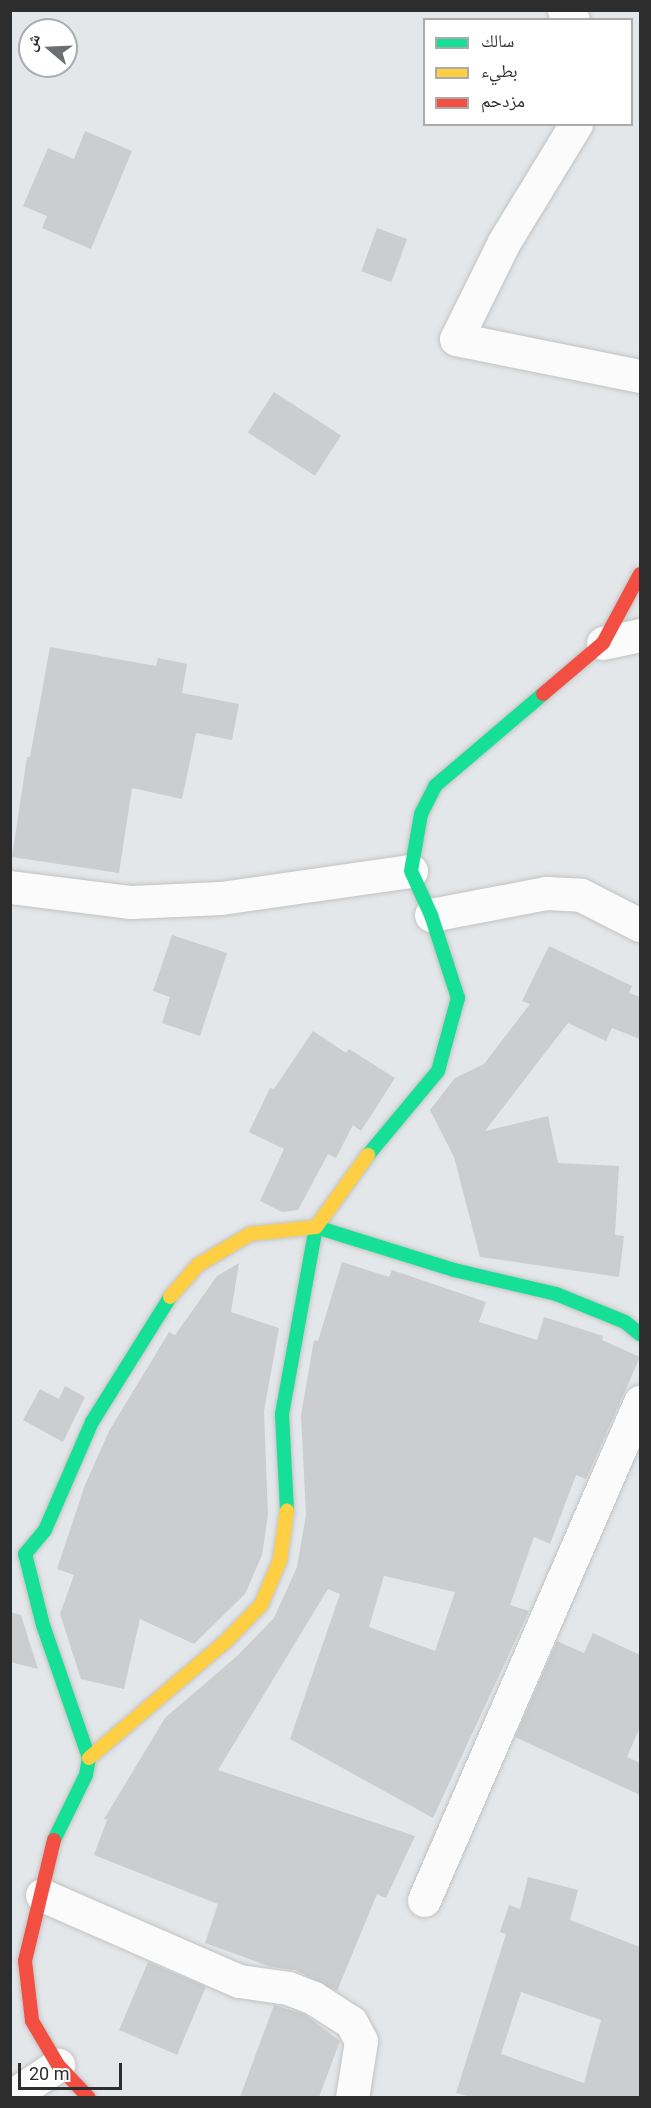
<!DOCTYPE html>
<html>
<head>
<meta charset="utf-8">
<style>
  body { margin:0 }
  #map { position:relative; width:651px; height:2108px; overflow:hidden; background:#e4e7ea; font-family:Roboto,"Noto Naskh Arabic",sans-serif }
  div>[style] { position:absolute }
  .building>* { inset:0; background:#cbcdcf; transform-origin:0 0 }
  .roads { filter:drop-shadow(0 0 2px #c2c3c2) drop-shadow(0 0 2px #c2c3c2) }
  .street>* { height:33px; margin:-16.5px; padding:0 16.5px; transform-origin:16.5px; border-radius:16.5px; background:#fbfbfc }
  .fast>* { height:14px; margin:-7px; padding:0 7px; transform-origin:7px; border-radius:7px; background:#16e098 }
  .slow>* { height:14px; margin:-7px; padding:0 7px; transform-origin:7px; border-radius:7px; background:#ffcf43 }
  .jam>* { height:14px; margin:-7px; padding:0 7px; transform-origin:7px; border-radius:7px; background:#f24e42 }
  span { translate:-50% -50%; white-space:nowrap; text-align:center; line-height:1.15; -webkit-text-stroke:5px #fff; paint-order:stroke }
  .frame { position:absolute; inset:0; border:12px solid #2d2d2d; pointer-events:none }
  .legend { position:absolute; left:423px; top:18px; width:210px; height:108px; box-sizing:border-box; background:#fff; border:2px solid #ababab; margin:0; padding:8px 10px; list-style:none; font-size:18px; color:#2d2d2d }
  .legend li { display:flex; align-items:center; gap:12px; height:30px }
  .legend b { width:30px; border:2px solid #ababab }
  .north { position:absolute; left:18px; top:18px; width:60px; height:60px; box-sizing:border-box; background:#fff; border:2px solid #ababab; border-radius:50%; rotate:289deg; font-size:16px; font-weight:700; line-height:24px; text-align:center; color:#2d2d2d }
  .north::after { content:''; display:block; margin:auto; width:21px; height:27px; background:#6d6e6f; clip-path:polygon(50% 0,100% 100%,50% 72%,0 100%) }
  .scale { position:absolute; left:18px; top:2063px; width:104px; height:27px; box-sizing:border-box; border:3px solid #2d2d2d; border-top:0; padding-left:8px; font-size:18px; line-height:21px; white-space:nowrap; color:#2d2d2d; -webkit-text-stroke:4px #fff; paint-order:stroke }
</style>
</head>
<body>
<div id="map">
  <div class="building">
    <i style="clip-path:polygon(85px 131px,132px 151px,91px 249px,42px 228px,47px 216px,23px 206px,48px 148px,74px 159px)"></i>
    <i style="left:377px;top:228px;width:32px;height:46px;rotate:20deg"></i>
    <i style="left:274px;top:392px;width:80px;height:48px;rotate:33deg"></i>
    <i style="clip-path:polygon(50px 647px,156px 666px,158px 658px,187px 664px,182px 693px,239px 704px,232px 740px,196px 733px,182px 799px,132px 788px,119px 873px,12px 857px,27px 757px,30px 757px)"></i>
    <i style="clip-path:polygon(172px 935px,227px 953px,200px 1036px,162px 1023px,170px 997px,153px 991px)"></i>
    <i style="clip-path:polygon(549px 946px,632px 986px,629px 993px,640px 997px,640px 1039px,612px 1028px,606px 1041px,568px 1023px,485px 1131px,548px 1116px,558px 1163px,619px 1166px,615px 1235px,624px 1236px,619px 1277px,480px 1257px,454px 1157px,430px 1110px,455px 1078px,484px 1064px,530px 1004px,522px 1001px)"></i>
    <i style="clip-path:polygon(313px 1031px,346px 1053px,349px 1049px,395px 1078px,361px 1131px,353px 1125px,336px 1158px,328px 1154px,298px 1210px,282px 1212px,260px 1201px,284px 1149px,249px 1132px,270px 1088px,274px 1089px)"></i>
    <i style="clip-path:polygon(evenodd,342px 1262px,389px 1277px,392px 1270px,486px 1302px,479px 1322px,537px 1340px,544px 1317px,603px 1336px,602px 1340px,640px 1357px,586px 1479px,576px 1475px,550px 1544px,534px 1537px,510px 1605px,529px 1611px,433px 1818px,290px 1739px,340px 1594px,328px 1589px,218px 1770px,415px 1836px,386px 1898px,377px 1894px,337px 1991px,295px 1970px,271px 1967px,205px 1943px,218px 1904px,94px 1855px,107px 1820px,104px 1819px,165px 1718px,237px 1656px,274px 1618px,297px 1567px,306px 1515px,301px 1415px,314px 1340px,318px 1341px,342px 1262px,384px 1576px,455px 1592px,435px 1651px,369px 1627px,384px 1576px)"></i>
    <i style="clip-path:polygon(239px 1263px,231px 1312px,279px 1328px,264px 1411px,268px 1515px,262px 1555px,245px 1594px,194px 1644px,140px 1619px,124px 1689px,81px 1679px,60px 1614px,74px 1575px,57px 1569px,85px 1485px,109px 1431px,169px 1332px,175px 1335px,217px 1276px)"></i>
    <i style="clip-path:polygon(65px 1386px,85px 1397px,63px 1442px,23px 1420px,40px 1389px,59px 1399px)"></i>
    <i style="clip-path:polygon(10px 1612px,21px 1615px,38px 1669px,10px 1662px)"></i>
    <i style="clip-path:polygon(593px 1633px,640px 1655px,640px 1727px,627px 1757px,640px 1763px,640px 1795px,515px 1737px,557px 1641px,584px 1653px)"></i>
    <i style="clip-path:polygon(evenodd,528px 1877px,578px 1890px,570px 1920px,640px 1947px,640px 2097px,471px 2097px,456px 2093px,506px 1934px,500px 1932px,509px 1905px,520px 1909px,528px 1877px,521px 1992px,601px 2020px,584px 2083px,501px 2054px,521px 1992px)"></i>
    <i style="left:148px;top:1962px;width:63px;height:74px;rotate:23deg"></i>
    <i style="clip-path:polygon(274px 2005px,304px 2014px,340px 2041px,319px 2097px,240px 2097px)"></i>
  </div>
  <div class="roads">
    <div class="street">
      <i style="left:564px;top:10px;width:13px;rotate:48deg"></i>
      <i style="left:576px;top:124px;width:138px;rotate:121.4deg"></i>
      <i style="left:504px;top:242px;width:108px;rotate:116.3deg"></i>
      <i style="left:456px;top:339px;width:188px;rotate:11.4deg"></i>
      <i style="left:603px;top:643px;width:38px;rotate:-12deg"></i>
      <i style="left:10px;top:887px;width:122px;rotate:7.1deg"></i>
      <i style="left:131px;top:902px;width:90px;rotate:-2.5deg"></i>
      <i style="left:221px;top:898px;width:192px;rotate:-8.1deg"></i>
      <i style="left:431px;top:915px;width:117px;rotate:-10.8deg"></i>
      <i style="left:546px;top:893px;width:35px;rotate:3deg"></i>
      <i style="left:581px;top:895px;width:66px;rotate:27deg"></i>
      <i style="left:42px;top:1895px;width:215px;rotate:23.6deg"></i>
      <i style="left:239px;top:1981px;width:49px;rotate:8.1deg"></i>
      <i style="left:288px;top:1988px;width:26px;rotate:21deg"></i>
      <i style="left:312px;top:1997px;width:46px;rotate:32.7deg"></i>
      <i style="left:351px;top:2022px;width:21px;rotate:62deg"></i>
      <i style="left:361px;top:2041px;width:58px;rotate:99deg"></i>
      <i style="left:424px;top:1900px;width:543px;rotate:-66.55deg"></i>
      <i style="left:10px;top:2097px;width:58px;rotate:-33.7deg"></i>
    </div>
    <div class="fast">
      <i style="left:368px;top:1155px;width:109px;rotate:-50.2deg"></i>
      <i style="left:438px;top:1071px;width:76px;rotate:-74.7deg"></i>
      <i style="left:458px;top:998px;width:87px;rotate:-108deg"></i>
      <i style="left:431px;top:915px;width:48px;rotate:-114.4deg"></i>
      <i style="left:411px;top:871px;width:58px;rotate:-80deg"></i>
      <i style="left:421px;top:814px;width:31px;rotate:-63deg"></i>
      <i style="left:435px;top:786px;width:142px;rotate:-40.4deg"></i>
      <i style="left:287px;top:1510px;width:96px;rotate:-93deg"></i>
      <i style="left:282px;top:1414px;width:190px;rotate:-79.7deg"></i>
      <i style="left:316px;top:1227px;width:145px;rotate:17.3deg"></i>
      <i style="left:454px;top:1270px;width:105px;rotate:13.2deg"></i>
      <i style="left:556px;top:1294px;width:74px;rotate:22.1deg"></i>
      <i style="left:625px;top:1322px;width:19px;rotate:39deg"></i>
      <i style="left:54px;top:1840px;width:72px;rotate:-63.8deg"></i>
      <i style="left:86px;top:1775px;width:17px;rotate:-80deg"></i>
      <i style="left:89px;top:1758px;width:141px;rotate:-109.1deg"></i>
      <i style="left:43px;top:1625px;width:73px;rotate:-104.2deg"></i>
      <i style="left:25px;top:1554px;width:31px;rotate:-50deg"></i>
      <i style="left:45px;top:1530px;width:118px;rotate:-66.5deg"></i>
      <i style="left:92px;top:1422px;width:147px;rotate:-58deg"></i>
    </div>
    <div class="slow">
      <i style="left:170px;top:1297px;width:43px;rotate:-48.8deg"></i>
      <i style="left:198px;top:1265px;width:61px;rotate:-30.8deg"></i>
      <i style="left:250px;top:1234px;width:66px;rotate:-6.1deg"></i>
      <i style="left:316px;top:1227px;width:89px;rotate:-54.2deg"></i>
      <i style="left:89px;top:1758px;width:179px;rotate:-40.5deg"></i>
      <i style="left:225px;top:1642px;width:52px;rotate:-45.8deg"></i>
      <i style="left:261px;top:1605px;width:49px;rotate:-67.1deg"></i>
      <i style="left:280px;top:1560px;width:50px;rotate:-82deg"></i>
    </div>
    <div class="jam">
      <i style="left:543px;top:694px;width:79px;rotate:-40.4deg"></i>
      <i style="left:603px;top:643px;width:78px;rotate:-61.8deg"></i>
      <i style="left:54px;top:1840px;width:124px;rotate:103.5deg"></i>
      <i style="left:25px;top:1961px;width:60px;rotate:83.3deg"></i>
      <i style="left:32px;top:2021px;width:51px;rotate:59.4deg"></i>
      <i style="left:58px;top:2065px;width:45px;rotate:46.8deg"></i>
    </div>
  </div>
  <div class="frame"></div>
  <ul class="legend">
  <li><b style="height:8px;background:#16e098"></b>سالك</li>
  <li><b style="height:8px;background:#ffcf43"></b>بطيء</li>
  <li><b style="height:8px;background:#f24e42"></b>مزدحم</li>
  </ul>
  <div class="north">ش</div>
  <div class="scale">20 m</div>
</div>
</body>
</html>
